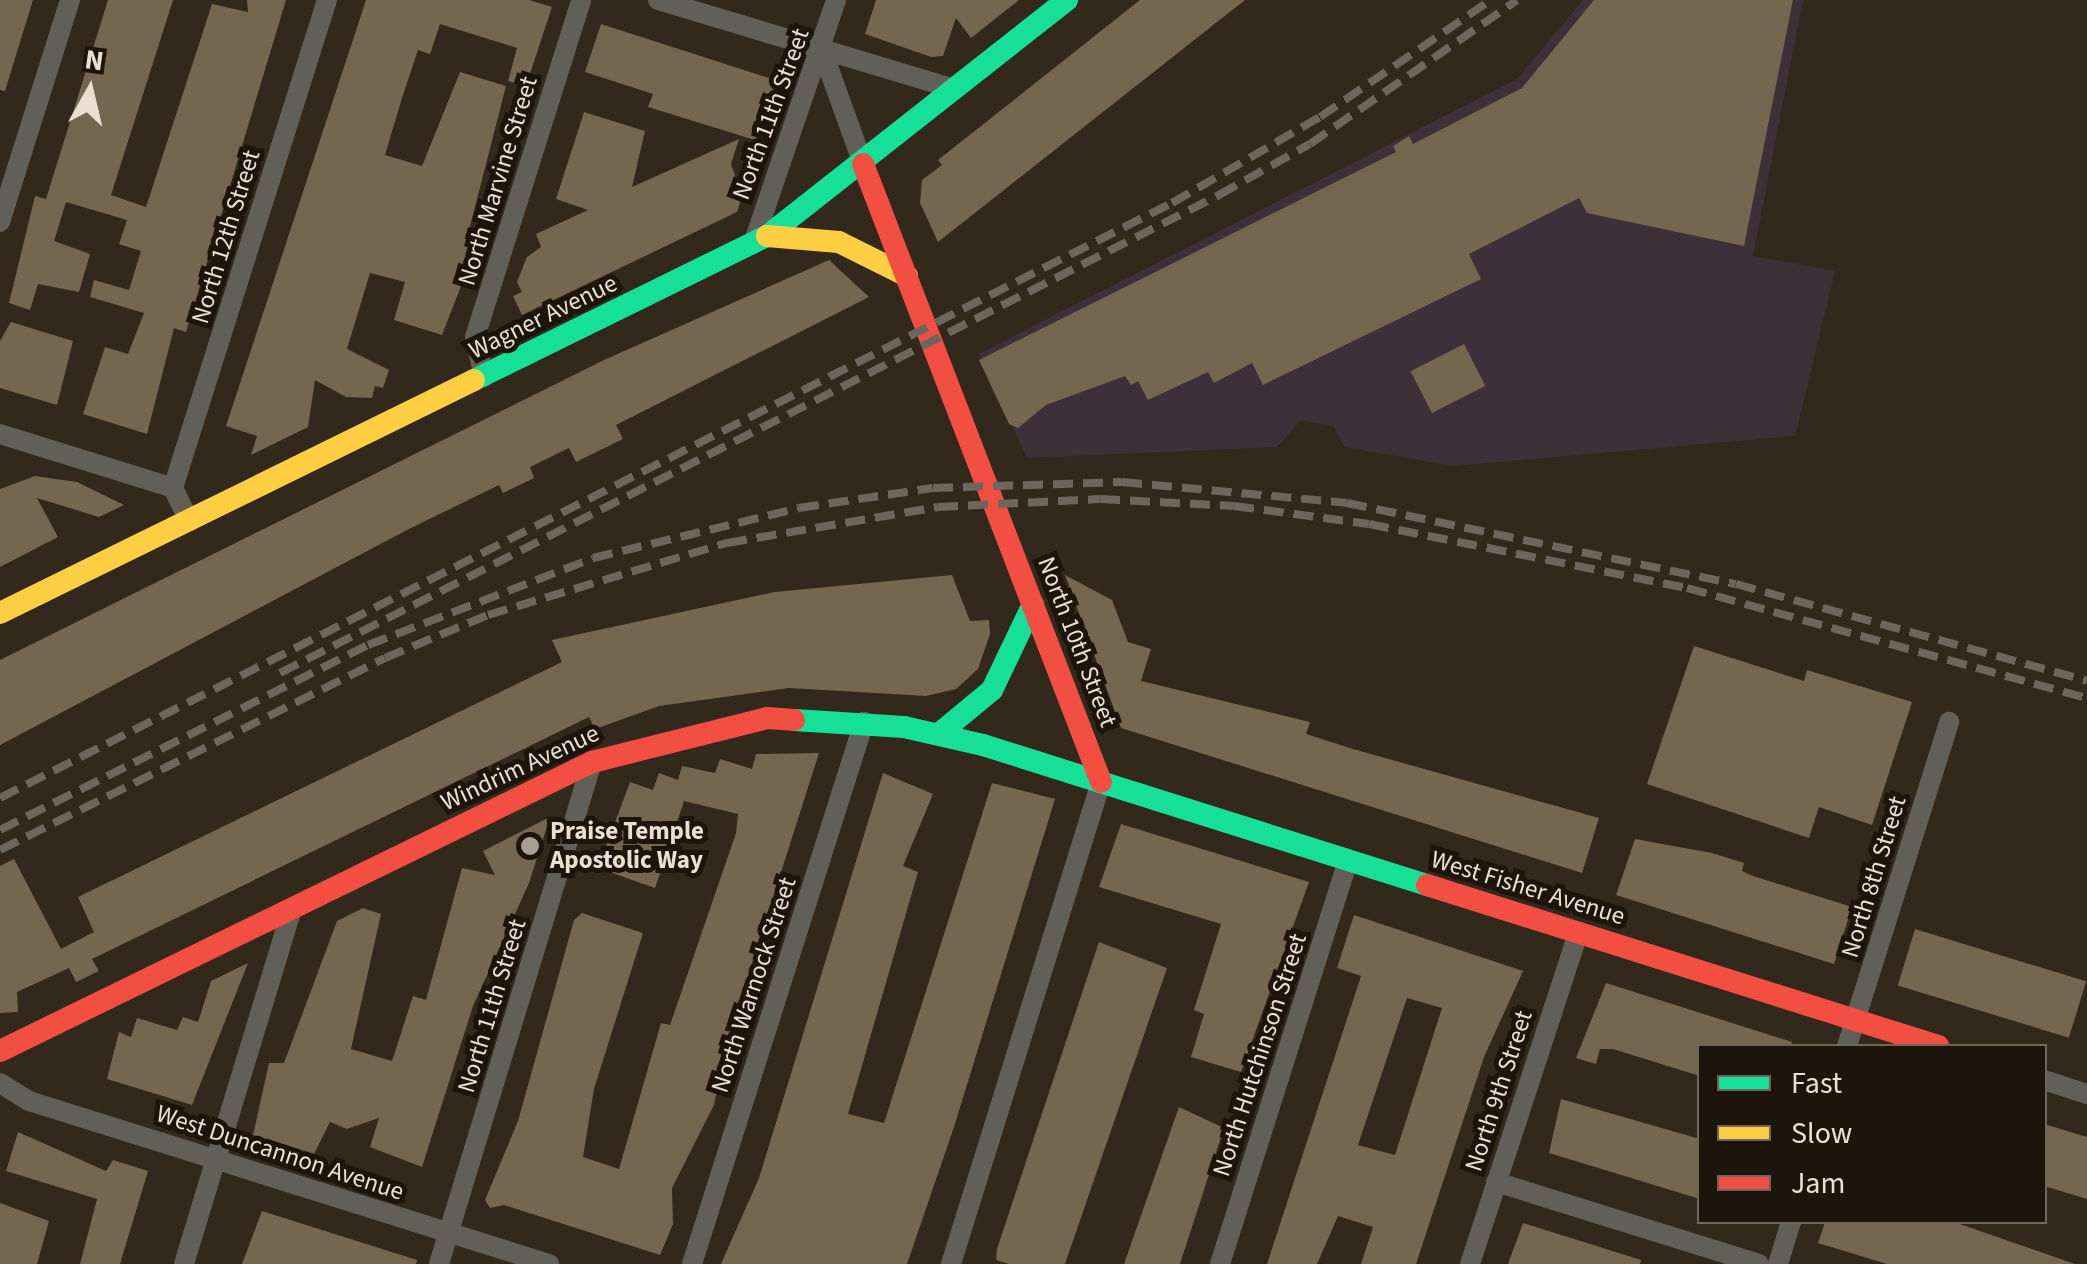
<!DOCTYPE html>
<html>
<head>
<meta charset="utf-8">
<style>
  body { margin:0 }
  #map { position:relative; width:2087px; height:1264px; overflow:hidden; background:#32291c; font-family:"Source Sans 3",sans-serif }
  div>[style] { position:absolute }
  .industrial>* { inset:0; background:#3d3039 }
  .building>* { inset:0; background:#74664f; transform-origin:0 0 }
  .street>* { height:20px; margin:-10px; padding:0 10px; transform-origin:10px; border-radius:10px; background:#625f58 }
  .fast>* { height:22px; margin:-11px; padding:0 11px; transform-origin:11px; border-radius:11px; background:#16e098 }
  .slow>* { height:22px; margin:-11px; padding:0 11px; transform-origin:11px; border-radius:11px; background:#ffcf43 }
  .jam>* { height:22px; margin:-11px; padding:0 11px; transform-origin:11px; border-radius:11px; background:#f24e42 }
  .rail>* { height:8px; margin-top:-4px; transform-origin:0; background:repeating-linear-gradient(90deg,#6c665e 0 20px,transparent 0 30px) }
  .dots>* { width:28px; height:28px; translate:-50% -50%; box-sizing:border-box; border:5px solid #1d150b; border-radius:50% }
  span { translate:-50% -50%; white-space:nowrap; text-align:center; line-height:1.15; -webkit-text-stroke:10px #1d150b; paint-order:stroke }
  .street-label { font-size:25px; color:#eadfd1 }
  .poi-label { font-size:25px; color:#eadfd1; font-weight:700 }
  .left { translate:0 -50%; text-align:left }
  .legend { position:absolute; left:1697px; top:1044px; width:350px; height:180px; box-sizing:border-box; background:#1d150b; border:2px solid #6f665a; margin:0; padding:12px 18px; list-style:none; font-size:30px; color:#eadfd1 }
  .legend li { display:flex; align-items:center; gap:20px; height:50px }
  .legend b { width:50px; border:2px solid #6f665a }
  .north { position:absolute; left:40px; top:40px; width:100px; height:100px; -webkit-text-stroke:8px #1d150b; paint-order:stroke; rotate:8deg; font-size:28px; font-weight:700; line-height:40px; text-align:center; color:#eadfd1 }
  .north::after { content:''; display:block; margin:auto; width:35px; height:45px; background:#eadfd1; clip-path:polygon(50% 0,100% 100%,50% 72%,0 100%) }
</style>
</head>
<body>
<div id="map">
  <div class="industrial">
    <i style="clip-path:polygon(1583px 0,1803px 0,1753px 256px,1835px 271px,1795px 436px,1453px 466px,1344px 447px,1333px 426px,1301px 420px,1277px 447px,1027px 458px,979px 354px,1517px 79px)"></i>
  </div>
  <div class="building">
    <i style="clip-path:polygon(0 0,33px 0,5px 91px,0 90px)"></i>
    <i style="clip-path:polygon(108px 0,173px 0,111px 195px,146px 207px,212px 4px,248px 12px,247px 0,286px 0,186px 332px,174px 328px,147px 434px,83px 414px,105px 347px,128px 354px,144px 313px,90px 297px,94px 280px,129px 290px,141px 251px,119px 244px,127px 220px,66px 202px,54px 241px,90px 254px,79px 292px,38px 284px,30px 310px,9px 303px,35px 196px,46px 199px)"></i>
    <i style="clip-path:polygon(366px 0,529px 0,552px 7px,526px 86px,508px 81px,517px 48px,440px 24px,430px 54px,418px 50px,402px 98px,385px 155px,422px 166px,460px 72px,506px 86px,466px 242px,477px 245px,442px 335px,394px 320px,405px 282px,370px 273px,347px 349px,389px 370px,383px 388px,375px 386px,372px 398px,346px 397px,315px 380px,308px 427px,251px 455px,257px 436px,226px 426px)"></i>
    <i style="clip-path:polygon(876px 0,1019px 0,971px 38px,956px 18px,943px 56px,931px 57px,865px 34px)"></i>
    <i style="clip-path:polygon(1140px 0,1245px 0,938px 242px,920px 203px,922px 180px,942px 165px,938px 160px)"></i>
    <i style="clip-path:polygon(1594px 0,1793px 0,1744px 246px,1587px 213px,1579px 198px,1469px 254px,1481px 279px,1263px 385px,1252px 363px,1214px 383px,1208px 372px,1148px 400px,1138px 381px,1131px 385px,1125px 376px,1046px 405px,1018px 428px,1009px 424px,979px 360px,1396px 152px,1393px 146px,1409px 136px,1413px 144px,1522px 88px)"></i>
    <i style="clip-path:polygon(601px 24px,778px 81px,758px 141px,648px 107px,653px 94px,585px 72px)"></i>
    <i style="clip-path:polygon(584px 112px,645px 131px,632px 187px,739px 139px,731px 164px,742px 196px,737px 212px,522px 315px,513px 296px,522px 292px,517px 282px,527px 257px,541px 247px,536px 234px,588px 210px,556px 199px)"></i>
    <i style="clip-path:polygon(829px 260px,869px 297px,616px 425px,623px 439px,576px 462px,569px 448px,530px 467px,534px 478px,503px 493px,499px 485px,407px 530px,0 745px,0 660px,604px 360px)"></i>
    <i style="clip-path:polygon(11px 322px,73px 341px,57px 405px,0 388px,0 341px)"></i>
    <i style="left:1464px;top:344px;width:47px;height:60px;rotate:63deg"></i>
    <i style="clip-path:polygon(35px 476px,77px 482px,124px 505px,99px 517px,37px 498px,58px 537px,0 567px,0 489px)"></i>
    <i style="clip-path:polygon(952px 575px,970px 621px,989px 620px,990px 634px,978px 669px,956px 689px,926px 696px,789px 688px,659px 706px,595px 729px,589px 717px,92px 959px,99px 971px,76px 982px,69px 968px,17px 992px,18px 1012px,0 1013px,0 866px,14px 859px,61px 949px,94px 932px,78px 897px,562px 662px,552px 640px,775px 592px)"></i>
    <i style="clip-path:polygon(1065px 575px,1112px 600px,1128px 642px,1151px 649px,1141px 681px,1310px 722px,1306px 734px,1353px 749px,1599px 818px,1582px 873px,1121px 728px)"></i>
    <i style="clip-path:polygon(1694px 646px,1804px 681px,1807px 670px,1912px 702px,1872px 825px,1819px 807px,1809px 838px,1647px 784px)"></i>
    <i style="clip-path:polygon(819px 753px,727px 1042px,714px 1105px,672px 1188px,673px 1224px,660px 1255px,504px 1205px,490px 1208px,485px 1200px,518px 1121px,574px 920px,582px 913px,643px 933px,594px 1089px,583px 1157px,619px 1169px,661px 1023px,670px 1025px,736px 833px,738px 814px,684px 801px,655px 888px,598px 868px,630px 782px,653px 790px,659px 773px,678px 780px,682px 766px,715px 773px,720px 759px,752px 769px,756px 754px)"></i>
    <i style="clip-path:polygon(883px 773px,933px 794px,903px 866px,918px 872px,848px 1114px,884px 1123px,992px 783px,1055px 799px,954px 1127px,907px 1264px,721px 1264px,759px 1178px)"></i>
    <i style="clip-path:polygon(550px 817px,529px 883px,473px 1006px,422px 1167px,370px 1147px,379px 1118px,347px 1129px,330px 1122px,314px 1154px,253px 1135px,269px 1063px,284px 1063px,337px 921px,363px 908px,381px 914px,351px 1049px,392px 1061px,413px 996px,426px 1000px,462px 868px,495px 875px,483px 851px)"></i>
    <i style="clip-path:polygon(1121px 824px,1309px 882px,1241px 1072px,1191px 1057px,1204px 1014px,1194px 1010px,1221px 924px,1099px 887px)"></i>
    <i style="clip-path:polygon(1635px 839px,1712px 853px,1744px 863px,1742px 871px,1753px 876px,1852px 907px,1834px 964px,1616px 895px)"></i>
    <i style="clip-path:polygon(evenodd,1354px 915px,1523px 971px,1484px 1057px,1416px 1264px,1361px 1264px,1373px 1227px,1338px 1216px,1317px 1264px,1267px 1264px,1361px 976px,1337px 968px,1354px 915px,1407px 998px,1442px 1008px,1395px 1155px,1358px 1145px,1407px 998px)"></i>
    <i style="left:1915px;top:929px;width:179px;height:59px;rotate:17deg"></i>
    <i style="clip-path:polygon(1099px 942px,1167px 968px,1065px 1264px,1009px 1264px,996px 1260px,997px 1249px)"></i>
    <i style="clip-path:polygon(248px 963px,192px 1105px,107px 1079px,119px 1032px,131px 1037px,137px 1018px,177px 1030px,183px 1017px,198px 1022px,211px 981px)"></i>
    <i style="clip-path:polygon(1606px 983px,1792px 1042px,1791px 1046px,1700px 1046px,1700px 1076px,1613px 1049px,1600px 1049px,1596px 1064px,1576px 1058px)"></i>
    <i style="clip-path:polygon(1561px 1099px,1700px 1139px,1700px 1199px,1549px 1153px)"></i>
    <i style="clip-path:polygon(1179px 1107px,1224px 1128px,1180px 1264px,1124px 1264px)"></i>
    <i style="clip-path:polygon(2044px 1124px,2087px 1137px,2087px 1199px,2044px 1186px)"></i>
    <i style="clip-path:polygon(18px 1132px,106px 1171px,113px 1160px,148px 1171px,120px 1264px,80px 1264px,97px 1199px,6px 1171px)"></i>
    <i style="clip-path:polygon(0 1203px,49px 1221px,37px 1264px,0 1264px)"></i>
    <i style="clip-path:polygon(262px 1211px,417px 1260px,416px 1264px,242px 1264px)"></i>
    <i style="clip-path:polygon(1825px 1222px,1954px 1222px,2075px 1264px,1887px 1264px,1818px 1243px)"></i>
    <i style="clip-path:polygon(1523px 1223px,1641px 1260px,1640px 1264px,1508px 1264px)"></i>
  </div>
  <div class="street">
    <i style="left:658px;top:0;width:309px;rotate:16.7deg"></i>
    <i style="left:822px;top:50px;width:121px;rotate:70.2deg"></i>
    <i style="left:0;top:222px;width:233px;rotate:-72.5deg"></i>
    <i style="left:753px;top:244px;width:258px;rotate:-71.2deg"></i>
    <i style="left:484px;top:377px;width:41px;rotate:-102.7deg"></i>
    <i style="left:475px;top:337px;width:353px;rotate:-72.5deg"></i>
    <i style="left:0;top:434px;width:181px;rotate:17.3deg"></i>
    <i style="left:173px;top:488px;width:37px;rotate:64deg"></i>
    <i style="left:173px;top:488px;width:512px;rotate:-72.49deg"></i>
    <i style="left:1847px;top:1046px;width:340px;rotate:-72.5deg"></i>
    <i style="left:2044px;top:1080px;width:45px;rotate:18deg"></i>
    <i style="left:0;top:1083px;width:34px;rotate:32deg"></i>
    <i style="left:29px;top:1101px;width:545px;rotate:17.4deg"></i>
    <i style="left:1496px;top:1182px;width:275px;rotate:17.3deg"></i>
    <i style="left:184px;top:1264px;width:372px;rotate:-73.1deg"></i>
    <i style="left:439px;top:1264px;width:525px;rotate:-73.05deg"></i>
    <i style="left:692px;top:1264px;width:569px;rotate:-72.39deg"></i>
    <i style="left:951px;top:1264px;width:505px;rotate:-72.71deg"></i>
    <i style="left:1220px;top:1264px;width:423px;rotate:-72.4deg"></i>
    <i style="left:1470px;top:1264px;width:348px;rotate:-71.9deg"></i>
    <i style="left:1778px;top:1264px;width:44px;rotate:-72.8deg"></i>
  </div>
  <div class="fast">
    <i style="left:474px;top:380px;width:326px;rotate:-26.2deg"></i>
    <i style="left:767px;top:236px;width:382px;rotate:-38.2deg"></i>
    <i style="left:794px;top:720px;width:110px;rotate:3.6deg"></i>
    <i style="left:904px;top:727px;width:81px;rotate:12.8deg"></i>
    <i style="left:983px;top:745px;width:466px;rotate:17.5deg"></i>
    <i style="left:940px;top:733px;width:67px;rotate:-39.6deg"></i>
    <i style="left:992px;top:690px;width:95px;rotate:-64.5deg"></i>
  </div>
  <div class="slow">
    <i style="left:767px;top:236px;width:72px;rotate:4.8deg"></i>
    <i style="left:839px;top:242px;width:76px;rotate:26.6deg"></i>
    <i style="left:0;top:613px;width:528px;rotate:-26.18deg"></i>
  </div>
  <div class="jam">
    <i style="left:863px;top:164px;width:662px;rotate:68.94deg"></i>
    <i style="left:1427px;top:885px;width:536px;rotate:17.49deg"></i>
    <i style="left:0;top:1051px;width:659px;rotate:-26.02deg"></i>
    <i style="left:592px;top:762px;width:180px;rotate:-14.1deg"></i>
    <i style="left:767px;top:718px;width:27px;rotate:4deg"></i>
  </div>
  <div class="rail">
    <i style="left:280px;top:673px;width:1054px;rotate:-26.98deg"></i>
    <i style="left:1219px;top:195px;width:104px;rotate:-29.3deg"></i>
    <i style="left:1310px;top:144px;width:252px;rotate:-34.8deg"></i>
    <i style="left:0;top:798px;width:1314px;rotate:-26.92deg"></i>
    <i style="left:1172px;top:203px;width:171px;rotate:-30.2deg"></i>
    <i style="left:1320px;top:117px;width:207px;rotate:-34.4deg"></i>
    <i style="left:0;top:830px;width:412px;rotate:-26.7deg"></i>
    <i style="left:368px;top:645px;width:241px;rotate:-21.1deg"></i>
    <i style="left:593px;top:558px;width:212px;rotate:-13.6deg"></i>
    <i style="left:799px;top:508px;width:135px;rotate:-8.5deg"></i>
    <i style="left:933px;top:488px;width:189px;rotate:-1.8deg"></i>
    <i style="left:1122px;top:482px;width:226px;rotate:5.3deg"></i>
    <i style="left:1347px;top:503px;width:397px;rotate:11.8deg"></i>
    <i style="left:1736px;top:584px;width:364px;rotate:15.4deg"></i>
    <i style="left:0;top:850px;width:430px;rotate:-26.5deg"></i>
    <i style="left:385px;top:658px;width:112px;rotate:-22.7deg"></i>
    <i style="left:488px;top:615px;width:250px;rotate:-16.8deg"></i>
    <i style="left:727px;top:543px;width:214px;rotate:-9.7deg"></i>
    <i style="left:938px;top:507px;width:162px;rotate:-2.8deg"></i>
    <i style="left:1100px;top:499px;width:134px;rotate:3deg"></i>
    <i style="left:1234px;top:506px;width:136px;rotate:7.6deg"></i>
    <i style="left:1369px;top:524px;width:324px;rotate:11.4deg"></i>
    <i style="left:1687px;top:588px;width:415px;rotate:15.4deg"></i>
  </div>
  <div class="dots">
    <i style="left:530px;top:846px;background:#aa9f92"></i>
  </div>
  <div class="street-label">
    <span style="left:771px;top:114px;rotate:-70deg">North 11th Street</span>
    <span style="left:498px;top:181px;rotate:-73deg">North Marvine Street</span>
    <span style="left:226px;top:237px;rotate:-73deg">North 12th Street</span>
    <span style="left:543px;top:317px;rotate:-26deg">Wagner Avenue</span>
    <span style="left:1077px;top:642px;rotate:69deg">North 10th Street</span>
    <span style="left:520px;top:768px;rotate:-25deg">Windrim Avenue</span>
    <span style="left:1874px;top:877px;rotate:-73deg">North 8th Street</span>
    <span style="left:1528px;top:888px;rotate:17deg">West Fisher Avenue</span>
    <span style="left:754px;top:985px;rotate:-72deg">North Warnock Street</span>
    <span style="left:492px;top:1006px;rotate:-73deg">North 11th Street</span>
    <span style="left:1260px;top:1055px;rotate:-72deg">North Hutchinson Street</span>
    <span style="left:1499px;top:1091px;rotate:-72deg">North 9th Street</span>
    <span style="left:280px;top:1153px;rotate:18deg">West Duncannon Avenue</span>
  </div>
  <div class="poi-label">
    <span class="left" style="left:550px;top:846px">Praise Temple<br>Apostolic Way</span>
  </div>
  <ul class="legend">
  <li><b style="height:12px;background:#16e098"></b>Fast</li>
  <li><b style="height:12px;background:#ffcf43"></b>Slow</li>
  <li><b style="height:12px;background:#f24e42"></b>Jam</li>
  </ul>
  <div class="north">N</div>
</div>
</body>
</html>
